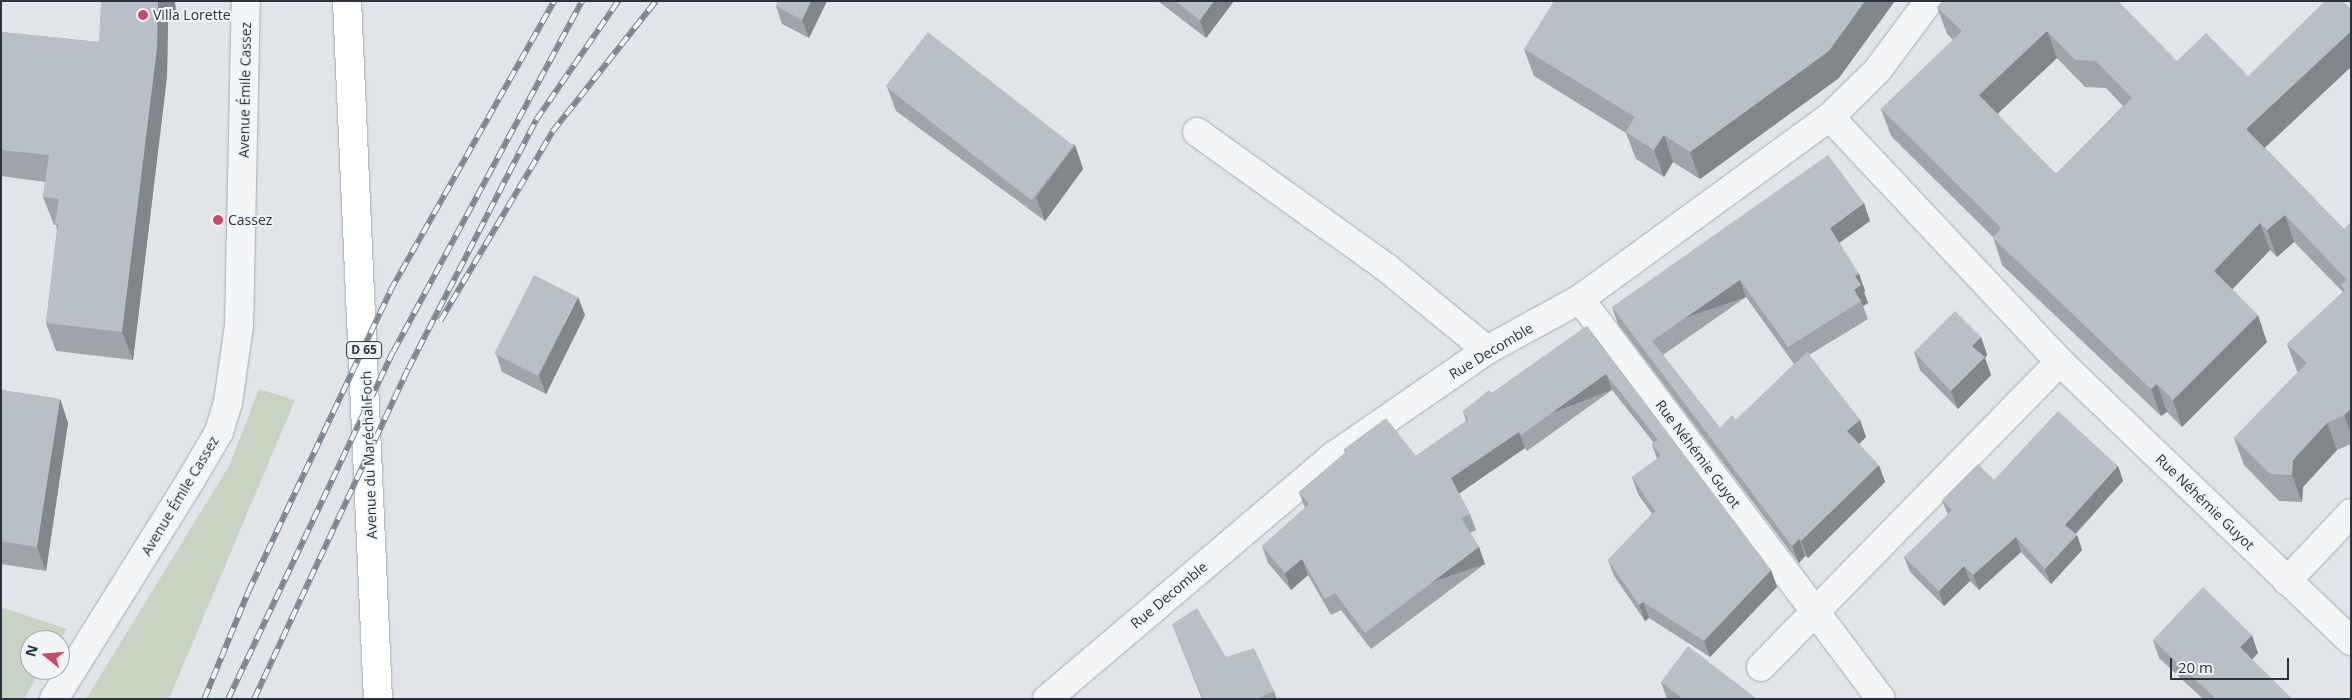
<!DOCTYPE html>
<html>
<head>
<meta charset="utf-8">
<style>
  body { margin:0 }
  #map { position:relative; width:2352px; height:700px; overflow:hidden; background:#e1e5e9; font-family:"Open Sans",sans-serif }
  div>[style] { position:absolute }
  .green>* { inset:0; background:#c8d3c2 }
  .roads { filter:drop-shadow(0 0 1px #a6acb3) drop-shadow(0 0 1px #a6acb3) }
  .minor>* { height:28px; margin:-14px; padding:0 14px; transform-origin:14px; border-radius:14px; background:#f3f5f7 }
  .primary>* { height:28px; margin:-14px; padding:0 14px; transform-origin:14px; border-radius:14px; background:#fff }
  .rail>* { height:5.5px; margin-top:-2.75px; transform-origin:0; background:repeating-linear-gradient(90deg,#f0f4f7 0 11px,#7a8692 0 22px); box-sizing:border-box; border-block:1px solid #7a8692 }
  .wall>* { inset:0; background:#9ea4aa }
  .shaded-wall>* { inset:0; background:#81868b; transform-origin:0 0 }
  .building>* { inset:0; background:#b8bfc6; transform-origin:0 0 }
  .dots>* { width:14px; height:14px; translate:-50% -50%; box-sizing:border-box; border:2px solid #f0f4f7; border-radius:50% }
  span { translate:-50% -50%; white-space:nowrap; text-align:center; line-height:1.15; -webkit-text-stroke:4px #f0f4f7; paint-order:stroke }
  .shield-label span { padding:1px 4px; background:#f0f4f7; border:1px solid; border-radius:4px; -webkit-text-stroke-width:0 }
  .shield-label { font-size:12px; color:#293440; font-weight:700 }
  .poi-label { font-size:14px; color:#293440 }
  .left { translate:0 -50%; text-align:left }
  .street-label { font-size:14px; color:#293440 }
  .frame { position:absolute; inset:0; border:2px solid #293440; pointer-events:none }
  .north { position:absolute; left:20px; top:630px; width:50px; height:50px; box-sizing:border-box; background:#f0f4f7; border:1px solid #a0a7ae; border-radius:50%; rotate:287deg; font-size:14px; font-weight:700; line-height:20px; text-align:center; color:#293440 }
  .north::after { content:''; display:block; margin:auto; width:18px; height:22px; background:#cc486b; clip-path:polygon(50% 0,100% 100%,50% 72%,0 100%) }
  .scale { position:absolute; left:2170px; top:658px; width:119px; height:22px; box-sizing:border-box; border:2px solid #293440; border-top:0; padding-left:6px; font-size:15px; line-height:18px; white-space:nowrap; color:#293440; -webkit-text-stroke:4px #f0f4f7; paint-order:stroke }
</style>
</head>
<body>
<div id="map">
  <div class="green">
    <i style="clip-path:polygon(259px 389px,295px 400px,169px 699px,86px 699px,229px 466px)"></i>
    <i style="clip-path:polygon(1px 607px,67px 629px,60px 640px,30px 640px,30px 670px,41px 670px,24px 699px,1px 699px)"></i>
  </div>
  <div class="roads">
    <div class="minor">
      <i style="left:1830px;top:117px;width:336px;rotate:46.8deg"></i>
      <i style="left:2060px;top:362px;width:403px;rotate:43.8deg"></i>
      <i style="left:1197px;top:132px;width:234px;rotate:35.6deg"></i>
      <i style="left:1387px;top:268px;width:129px;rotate:39.4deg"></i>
      <i style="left:1580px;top:299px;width:501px;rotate:53.04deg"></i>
      <i style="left:2287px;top:581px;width:93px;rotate:-46.7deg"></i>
      <i style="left:1761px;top:667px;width:427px;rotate:-45.6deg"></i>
      <i style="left:54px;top:699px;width:255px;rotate:-58deg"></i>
      <i style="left:189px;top:483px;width:59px;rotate:-59.5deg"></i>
      <i style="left:219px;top:432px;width:31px;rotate:-73deg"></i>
      <i style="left:228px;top:402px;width:77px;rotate:-81.8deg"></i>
      <i style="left:239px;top:326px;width:325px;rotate:-88.8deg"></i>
      <i style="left:1047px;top:699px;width:374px;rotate:-40.3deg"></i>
      <i style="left:1332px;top:457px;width:188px;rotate:-34.6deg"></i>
      <i style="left:1487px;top:350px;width:106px;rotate:-28.7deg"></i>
      <i style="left:1580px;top:299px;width:309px;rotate:-36.1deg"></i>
      <i style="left:1830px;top:117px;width:66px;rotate:-44.4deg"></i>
      <i style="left:1877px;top:71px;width:87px;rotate:-53.4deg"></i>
    </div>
    <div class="primary">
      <i style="left:347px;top:1px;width:699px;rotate:87.46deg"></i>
    </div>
  </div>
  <div class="rail">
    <i style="left:440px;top:321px;width:220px;rotate:-59.3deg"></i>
    <i style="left:552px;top:132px;width:167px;rotate:-51.6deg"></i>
    <i style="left:204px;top:699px;width:116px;rotate:-67.6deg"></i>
    <i style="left:248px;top:592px;width:333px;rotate:-64.7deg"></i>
    <i style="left:390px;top:291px;width:333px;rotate:-60.5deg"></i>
    <i style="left:228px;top:699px;width:384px;rotate:-64.6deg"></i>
    <i style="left:393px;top:352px;width:399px;rotate:-61.7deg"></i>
    <i style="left:254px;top:699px;width:364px;rotate:-65deg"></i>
    <i style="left:408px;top:369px;width:280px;rotate:-62.8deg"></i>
    <i style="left:536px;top:120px;width:145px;rotate:-55.4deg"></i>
  </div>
  <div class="wall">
    <i style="clip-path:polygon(827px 1px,809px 38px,782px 24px,776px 6px)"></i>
    <i style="clip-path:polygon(1158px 1px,1234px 1px,1206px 38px)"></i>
    <i style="clip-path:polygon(175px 2px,176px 14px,168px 22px,167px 76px,133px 360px,56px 351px,46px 323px,57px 230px,56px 225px,54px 225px,43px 197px,45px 182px,1px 176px,1px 32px,99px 42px)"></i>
    <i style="clip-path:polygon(evenodd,1937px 7px,2177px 61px,2265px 148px,2344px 229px,2351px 222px,2351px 444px,2337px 450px,2303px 487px,2302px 502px,2279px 501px,2244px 465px,2234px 438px,2298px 372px,2297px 371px,2287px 344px,2343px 292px,2294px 242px,2277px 257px,2270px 250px,2232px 289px,2267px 342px,2182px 427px,2167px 412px,2161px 416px,2002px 265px,1993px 237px,1891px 136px,1881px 109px,1953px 40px,1947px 34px,1937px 7px,2057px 58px,2085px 87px,2106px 88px,2123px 106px,2056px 174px,1997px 114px,2057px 58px)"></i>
    <i style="clip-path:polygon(1524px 49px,1839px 78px,1700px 179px,1673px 162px,1664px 177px,1636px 159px,1626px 133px,1534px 76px)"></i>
    <i style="clip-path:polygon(887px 87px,1075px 145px,1083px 169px,1045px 221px,896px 111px)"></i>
    <i style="clip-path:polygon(evenodd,1870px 221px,1839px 243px,1859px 274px,1865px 291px,1864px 292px,1868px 303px,1863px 306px,1868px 319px,1809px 355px,1860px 420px,1866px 437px,1859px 444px,1885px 482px,1808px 558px,1805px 556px,1799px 563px,1618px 324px,1612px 307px,1870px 221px,1746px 297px,1794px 364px,1736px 420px,1720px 428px,1663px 355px,1746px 297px)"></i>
    <i style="clip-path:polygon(585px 315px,546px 394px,502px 372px,496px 354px)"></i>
    <i style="clip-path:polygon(1587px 326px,1771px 570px,1777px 587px,1710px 657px,1649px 618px,1645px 621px,1614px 576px,1608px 560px,1652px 514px,1638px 494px,1632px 477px,1657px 459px,1652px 444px,1654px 443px,1612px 390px,1527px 451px,1525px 448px,1459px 493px,1470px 514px,1476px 530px,1470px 533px,1479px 547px,1485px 564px,1371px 649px,1341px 610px,1331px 615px,1308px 575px,1291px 590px,1268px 563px,1262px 546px,1305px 508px,1299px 492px,1345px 453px,1344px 449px,1416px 456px,1466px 421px,1463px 411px,1492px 393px)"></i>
    <i style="clip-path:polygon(1981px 337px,1987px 355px,1985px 358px,1991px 375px,1958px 409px,1920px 370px,1914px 352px)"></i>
    <i style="clip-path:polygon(1px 390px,60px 399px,68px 423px,46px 571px,1px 564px)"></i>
    <i style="clip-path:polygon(2118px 466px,2123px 481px,2076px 534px,2077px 535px,2082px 550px,2051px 584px,2021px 552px,1979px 590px,1970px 581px,1944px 606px,1910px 572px,1904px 557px,1948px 515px,1942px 500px)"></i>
    <i style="clip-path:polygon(1172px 624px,1226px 657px,1274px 691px,1277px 699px,1202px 699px)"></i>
    <i style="clip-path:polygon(2153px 640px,2258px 653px,2252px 660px,2292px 699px,2203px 699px,2159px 658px)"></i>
    <i style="clip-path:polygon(1661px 682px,1757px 699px,1667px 699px)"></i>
  </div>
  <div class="shaded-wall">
    <i style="clip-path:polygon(158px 1px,175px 1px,176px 14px,168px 22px,167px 76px,133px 360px,122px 332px)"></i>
    <i style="clip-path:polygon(811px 1px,827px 1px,809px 38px,802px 20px)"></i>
    <i style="clip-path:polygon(1214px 1px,1234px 1px,1206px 38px,1200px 20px)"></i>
    <i style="clip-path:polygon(1865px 1px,1895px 1px,1839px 78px,1700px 179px,1690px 152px)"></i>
    <i style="clip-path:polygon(2047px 31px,2057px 58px,1989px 122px,1979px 95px)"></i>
    <i style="clip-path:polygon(2351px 31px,2351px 67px,2256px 156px,2246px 129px)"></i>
    <i style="clip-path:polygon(1664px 135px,1673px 162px,1664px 177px,1654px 150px)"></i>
    <i style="clip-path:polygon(1075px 145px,1083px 169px,1045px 221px,1036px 197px)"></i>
    <i style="clip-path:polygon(1864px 203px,1870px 221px,1836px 245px,1830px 228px)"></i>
    <i style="clip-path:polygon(2285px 215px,2294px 242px,2277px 257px,2267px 230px)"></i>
    <i style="clip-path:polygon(2260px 223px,2270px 250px,2224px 298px,2214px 271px)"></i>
    <i style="clip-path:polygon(1859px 274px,1865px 291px,1864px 292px,1868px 303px,1863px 306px,1861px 301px,1854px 290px,1855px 276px)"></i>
    <i style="left:1740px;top:280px;width:18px;height:107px;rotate:71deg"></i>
    <i style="clip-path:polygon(578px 297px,585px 315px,546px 394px,539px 376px)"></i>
    <i style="clip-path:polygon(2258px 315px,2267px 342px,2182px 427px,2173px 400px)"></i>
    <i style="clip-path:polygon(1981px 337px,1987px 355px,1985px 358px,1991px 375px,1958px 409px,1951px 391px,1972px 346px)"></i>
    <i style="left:1606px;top:374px;width:17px;height:105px;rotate:69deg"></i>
    <i style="clip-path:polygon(2157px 384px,2167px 412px,2161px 416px,2151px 389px)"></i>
    <i style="clip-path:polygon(60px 399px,68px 423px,46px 571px,37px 547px)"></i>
    <i style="clip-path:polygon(2351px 409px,2351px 434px,2344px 415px)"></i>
    <i style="clip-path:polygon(1860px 420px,1866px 437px,1854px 449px,1847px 431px)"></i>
    <i style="clip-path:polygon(2327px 423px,2337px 450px,2303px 487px,2302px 502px,2292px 475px,2293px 460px)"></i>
    <i style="clip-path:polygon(1519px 432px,1525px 448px,1457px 495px,1451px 478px)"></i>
    <i style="clip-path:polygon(1879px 465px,1885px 482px,1808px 558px,1801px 541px)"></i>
    <i style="clip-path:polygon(2118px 466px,2123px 481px,2070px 539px,2065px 525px)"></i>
    <i style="clip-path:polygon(2077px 535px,2082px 550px,2051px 584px,2045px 569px)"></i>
    <i style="clip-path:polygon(2016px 537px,2021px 552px,1979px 590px,1973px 575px)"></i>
    <i style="clip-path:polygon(1799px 539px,1805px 556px,1799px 563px,1792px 546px)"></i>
    <i style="left:1479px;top:547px;width:18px;height:143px;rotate:71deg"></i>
    <i style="clip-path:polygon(1302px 559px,1308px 575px,1291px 590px,1285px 573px)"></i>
    <i style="clip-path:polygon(1964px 566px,1970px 581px,1944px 606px,1939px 591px)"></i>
    <i style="clip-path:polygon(1771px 570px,1777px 587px,1710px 657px,1704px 641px)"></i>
    <i style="clip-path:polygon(1643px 602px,1649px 618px,1645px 621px,1639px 605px)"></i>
    <i style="clip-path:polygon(2252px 635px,2258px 653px,2246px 665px,2240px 647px)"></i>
  </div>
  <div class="building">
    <i style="clip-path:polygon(101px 1px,158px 1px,157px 48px,122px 332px,46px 323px,58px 224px,55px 223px,59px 199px,43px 197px,49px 155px,1px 150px,1px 32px,99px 42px)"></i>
    <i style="clip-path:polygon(778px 1px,811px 1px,802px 20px,776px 6px)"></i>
    <i style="clip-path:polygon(1175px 1px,1214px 1px,1200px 20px)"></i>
    <i style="clip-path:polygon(1554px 1px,1865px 1px,1829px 51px,1690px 152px,1664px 135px,1654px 150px,1626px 132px,1635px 117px,1524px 49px)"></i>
    <i style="clip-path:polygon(evenodd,1942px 1px,2118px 1px,2177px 61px,2206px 33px,2248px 76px,2325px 1px,2343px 1px,2351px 9px,2351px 31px,2246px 129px,2344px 229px,2351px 222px,2351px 409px,2344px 415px,2327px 423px,2293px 460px,2292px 475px,2270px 474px,2234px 438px,2307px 363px,2287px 344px,2345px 290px,2341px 285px,2347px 280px,2285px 215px,2267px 230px,2260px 223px,2214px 271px,2258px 315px,2173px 400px,2157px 384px,2151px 389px,1993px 238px,2001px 228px,1881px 109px,1962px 31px,1937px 7px,1942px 1px,2047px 31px,2075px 60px,2096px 61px,2132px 98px,2056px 174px,1979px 95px,2047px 31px)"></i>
    <i style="left:928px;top:32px;width:185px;height:69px;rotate:38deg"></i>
    <i style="clip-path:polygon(1828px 155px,1864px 203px,1830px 228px,1859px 274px,1855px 276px,1861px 285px,1854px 290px,1861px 301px,1788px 347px,1740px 280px,1652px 341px,1720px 428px,1732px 415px,1736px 420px,1807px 352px,1860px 420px,1847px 431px,1879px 465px,1801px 541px,1799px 539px,1792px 546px,1612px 307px)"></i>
    <i style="left:534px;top:275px;width:49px;height:88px;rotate:27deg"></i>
    <i style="clip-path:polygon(1955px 311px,1981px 337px,1972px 346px,1985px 357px,1951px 391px,1914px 352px)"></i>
    <i style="clip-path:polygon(1587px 326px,1771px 570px,1704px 641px,1643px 602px,1639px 605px,1608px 560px,1655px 511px,1632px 477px,1661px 456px,1652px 444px,1658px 440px,1606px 374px,1521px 435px,1519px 432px,1451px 478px,1470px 514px,1461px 518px,1479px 547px,1365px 633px,1335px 593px,1325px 599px,1302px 559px,1285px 573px,1262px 546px,1309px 504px,1299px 492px,1346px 452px,1344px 449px,1386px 418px,1416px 456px,1468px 420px,1463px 411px,1489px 390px,1492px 393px)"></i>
    <i style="clip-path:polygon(1px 390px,60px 399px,37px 547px,1px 541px)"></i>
    <i style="clip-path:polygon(2058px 411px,2118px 466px,2065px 525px,2077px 535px,2045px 569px,2016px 537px,1973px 575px,1964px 566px,1939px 591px,1904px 557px,1952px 510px,1942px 500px,1978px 464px,1994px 480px)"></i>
    <i style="clip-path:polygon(2203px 587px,2252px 635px,2240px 647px,2292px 699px,2216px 699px,2153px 640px)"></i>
    <i style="clip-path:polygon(1197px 608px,1226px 657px,1254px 648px,1274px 691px,1259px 698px,1259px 699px,1203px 699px,1172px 624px)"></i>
    <i style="clip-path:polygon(1688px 646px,1757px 699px,1683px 699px,1661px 682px)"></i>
  </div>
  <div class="dots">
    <i style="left:143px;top:15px;background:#cc486b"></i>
    <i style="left:218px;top:220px;background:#cc486b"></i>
  </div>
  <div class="shield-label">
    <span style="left:364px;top:350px">D 65</span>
  </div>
  <div class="poi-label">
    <span class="left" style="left:153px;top:15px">Villa Lorette</span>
    <span class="left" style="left:228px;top:220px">Cassez</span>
  </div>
  <div class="street-label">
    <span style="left:245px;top:90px;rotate:-89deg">Avenue Émile Cassez</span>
    <span style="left:1491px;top:351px;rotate:-31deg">Rue Decomble</span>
    <span style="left:1698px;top:454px;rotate:53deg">Rue Néhémie Guyot</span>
    <span style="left:369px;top:455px;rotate:-92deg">Avenue du Maréchal Foch</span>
    <span style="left:180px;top:496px;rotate:-59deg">Avenue Émile Cassez</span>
    <span style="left:2205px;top:502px;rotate:44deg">Rue Néhémie Guyot</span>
    <span style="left:1169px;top:595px;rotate:-40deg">Rue Decomble</span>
  </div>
  <div class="frame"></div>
  <div class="north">N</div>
  <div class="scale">20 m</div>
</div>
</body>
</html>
